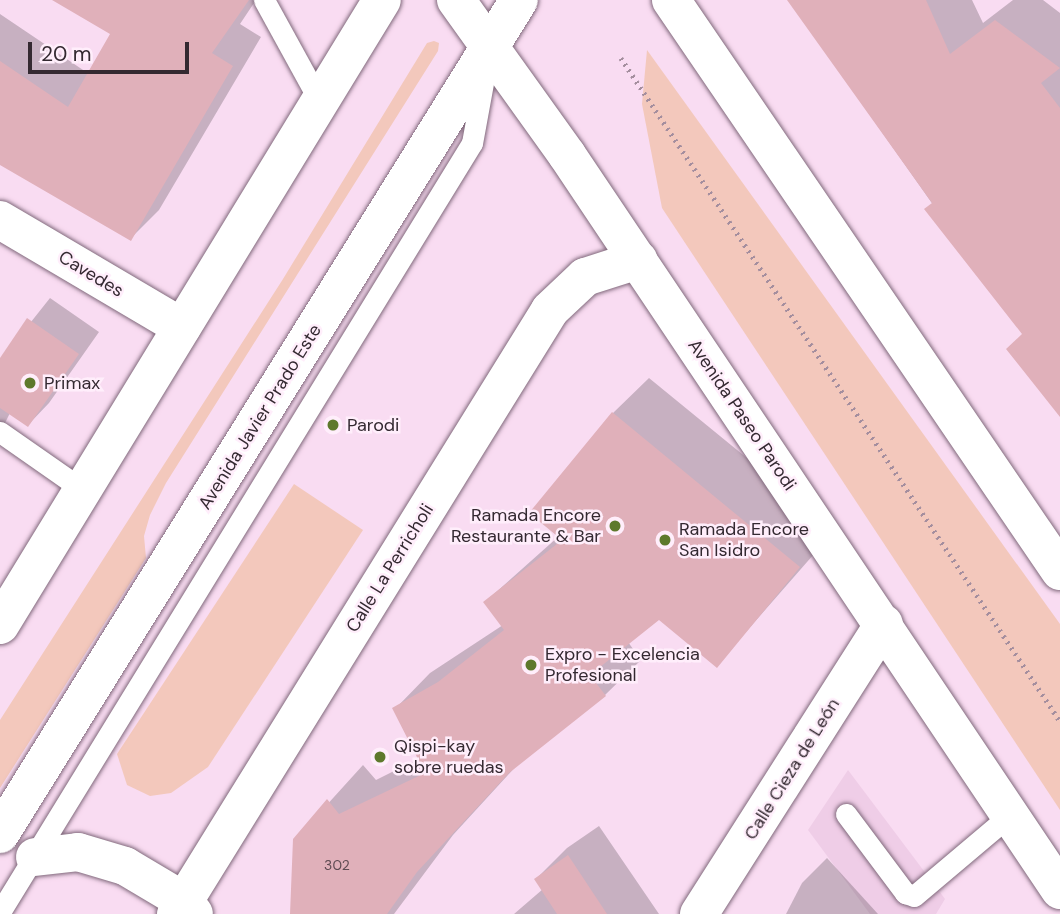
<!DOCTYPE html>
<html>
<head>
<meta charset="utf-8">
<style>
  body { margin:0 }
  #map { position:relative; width:1060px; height:914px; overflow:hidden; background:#f9dcf2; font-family:"DM Sans",sans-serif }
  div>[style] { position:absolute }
  .built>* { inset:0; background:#efcde7 }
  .green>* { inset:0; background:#f3c8bc }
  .shadow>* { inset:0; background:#0003 }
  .building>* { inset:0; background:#e0b0ba }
  .path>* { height:4.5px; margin-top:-2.25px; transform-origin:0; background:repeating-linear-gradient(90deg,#a48e9e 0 2px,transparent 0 7px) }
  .roads { filter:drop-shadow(0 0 2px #81697c) drop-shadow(0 0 2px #81697c) }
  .lane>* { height:21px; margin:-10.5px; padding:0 10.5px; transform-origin:10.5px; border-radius:10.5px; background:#fff }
  .street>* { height:38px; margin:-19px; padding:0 19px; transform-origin:19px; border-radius:19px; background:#fff }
  .secondary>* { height:38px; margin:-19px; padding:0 19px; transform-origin:19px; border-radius:19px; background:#fff }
  .primary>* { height:38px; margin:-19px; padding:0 19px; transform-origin:19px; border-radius:19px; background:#fff }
  .dots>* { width:19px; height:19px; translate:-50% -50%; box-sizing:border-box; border:4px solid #ffeefb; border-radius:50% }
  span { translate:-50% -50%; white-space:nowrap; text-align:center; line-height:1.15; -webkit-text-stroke:5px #ffeefb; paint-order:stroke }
  .number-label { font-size:14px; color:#5f4b53 }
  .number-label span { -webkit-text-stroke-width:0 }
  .street-label { font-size:18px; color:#342931 }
  .poi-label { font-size:18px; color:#342931 }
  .left { translate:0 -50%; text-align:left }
  .right { translate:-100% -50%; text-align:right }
  .scale { position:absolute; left:28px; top:42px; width:161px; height:32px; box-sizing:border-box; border:4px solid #342931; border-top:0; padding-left:9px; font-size:21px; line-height:24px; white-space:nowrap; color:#342931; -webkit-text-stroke:5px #ffeefb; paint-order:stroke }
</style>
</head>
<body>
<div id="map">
  <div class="built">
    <i style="clip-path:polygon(848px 770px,945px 899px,936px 914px,870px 914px,808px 830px)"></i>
  </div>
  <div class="green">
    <i style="clip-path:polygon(434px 41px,439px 43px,438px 51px,166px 483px,150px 515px,144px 536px,146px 558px,0 788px,0 720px,283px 279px,427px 43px)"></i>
    <i style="clip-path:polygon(647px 50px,1060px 624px,1060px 810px,662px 208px,642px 104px)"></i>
    <i style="clip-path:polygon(294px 484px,363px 530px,208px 767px,171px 793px,150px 796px,127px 785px,117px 754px)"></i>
  </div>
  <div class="shadow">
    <i style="clip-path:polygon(106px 0,256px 0,240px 24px,261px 37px,159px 210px,130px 239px,0 163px,0 14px,89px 74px,113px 34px)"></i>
    <i style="clip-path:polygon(789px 0,972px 0,983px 23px,1013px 0,1043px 0,1060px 13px,1060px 415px,1024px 334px)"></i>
    <i style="clip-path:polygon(50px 298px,99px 332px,49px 403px,28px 425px,10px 413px,0 433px,0 361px)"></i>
    <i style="clip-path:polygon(649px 378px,835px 530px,717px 665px,659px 618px,628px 642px,641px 660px,605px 695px,518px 764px,453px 835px,394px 914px,292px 914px,295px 840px,363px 765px,376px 780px,420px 758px,395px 709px,430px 673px,503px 625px,485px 602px,559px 536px,613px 413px)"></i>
    <i style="clip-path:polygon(599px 826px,659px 914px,514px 914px,543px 889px,536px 879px,567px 848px)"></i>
    <i style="clip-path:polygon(827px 858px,878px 914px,786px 914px,802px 883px)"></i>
  </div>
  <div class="building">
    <i style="clip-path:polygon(52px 0,249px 0,212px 53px,233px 66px,131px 241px,0 165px,0 61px,68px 107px,110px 34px)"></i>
    <i style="clip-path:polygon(787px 0,926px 0,950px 54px,995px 20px,1060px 68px,1041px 83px,1060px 108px,1060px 417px,1006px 349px,1022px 334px,924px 209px,932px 203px)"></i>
    <i style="clip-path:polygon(27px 318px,79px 354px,28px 427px,0 408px,0 358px)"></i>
    <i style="clip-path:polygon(612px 412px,800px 567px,717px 668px,659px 620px,590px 675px,606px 696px,509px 773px,417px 872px,387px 914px,290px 914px,293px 839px,327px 799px,339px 814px,425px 773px,392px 708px,438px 682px,504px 630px,483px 602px,562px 540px,529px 513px)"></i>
    <i style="clip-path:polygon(568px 855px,607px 914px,557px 914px,534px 879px)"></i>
  </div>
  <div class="path">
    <i style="left:621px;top:58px;width:795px;rotate:56.49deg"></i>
  </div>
  <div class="roads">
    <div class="lane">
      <i style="left:264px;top:0;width:116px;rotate:61.2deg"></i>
      <i style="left:0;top:432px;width:101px;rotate:34.9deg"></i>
      <i style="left:846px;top:814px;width:99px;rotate:53.2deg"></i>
      <i style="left:905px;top:893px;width:9px;rotate:18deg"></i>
      <i style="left:914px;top:896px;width:126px;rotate:-40.2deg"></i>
      <i style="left:0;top:912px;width:902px;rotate:-58.46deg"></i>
      <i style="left:472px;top:143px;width:72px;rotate:-79.6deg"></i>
    </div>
    <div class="street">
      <i style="left:0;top:220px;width:211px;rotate:30.5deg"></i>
      <i style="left:35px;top:857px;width:43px;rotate:-6.6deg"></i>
      <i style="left:78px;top:852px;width:49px;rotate:16.6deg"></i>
      <i style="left:125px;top:866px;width:69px;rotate:30.7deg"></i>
      <i style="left:184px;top:901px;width:16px;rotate:52deg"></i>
      <i style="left:176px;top:914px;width:710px;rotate:-58.23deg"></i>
      <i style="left:550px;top:310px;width:48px;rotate:-43.3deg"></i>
      <i style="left:585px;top:277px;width:56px;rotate:-17.8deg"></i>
      <i style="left:699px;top:914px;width:344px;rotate:-57.5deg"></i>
    </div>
    <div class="secondary">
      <i style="left:456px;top:0;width:191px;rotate:54.4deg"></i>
      <i style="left:567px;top:155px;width:885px;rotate:56.15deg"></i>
      <i style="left:671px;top:0;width:691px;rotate:55.73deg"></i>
    </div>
    <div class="primary">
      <i style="left:0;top:625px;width:732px;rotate:-58.57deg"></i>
      <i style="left:0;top:834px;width:982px;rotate:-58.11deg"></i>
    </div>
  </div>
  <div class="dots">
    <i style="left:30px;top:383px;background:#5e792c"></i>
    <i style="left:333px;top:425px;background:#5e792c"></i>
    <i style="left:615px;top:526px;background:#5e792c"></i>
    <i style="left:665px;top:540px;background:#5e792c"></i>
    <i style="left:531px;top:665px;background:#5e792c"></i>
    <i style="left:380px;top:757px;background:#5e792c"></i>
  </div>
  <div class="number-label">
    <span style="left:337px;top:865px">302</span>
  </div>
  <div class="street-label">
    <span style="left:91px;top:274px;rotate:31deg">Cavedes</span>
    <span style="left:742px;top:415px;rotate:56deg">Avenida Paseo Parodi</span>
    <span style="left:260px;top:417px;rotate:-58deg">Avenida Javier Prado Este</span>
    <span style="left:390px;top:568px;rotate:-58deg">Calle La Perricholi</span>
    <span style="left:792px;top:769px;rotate:-58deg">Calle Cieza de León</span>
  </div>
  <div class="poi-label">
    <span class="left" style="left:44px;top:383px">Primax</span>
    <span class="left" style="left:347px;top:425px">Parodi</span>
    <span class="right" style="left:601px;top:526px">Ramada Encore<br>Restaurante &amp; Bar</span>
    <span class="left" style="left:679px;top:540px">Ramada Encore<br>San Isidro</span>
    <span class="left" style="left:545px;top:665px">Expro - Excelencia<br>Profesional</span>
    <span class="left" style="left:394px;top:757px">Qispi-kay<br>sobre ruedas</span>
  </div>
  <div class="scale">20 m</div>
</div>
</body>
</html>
